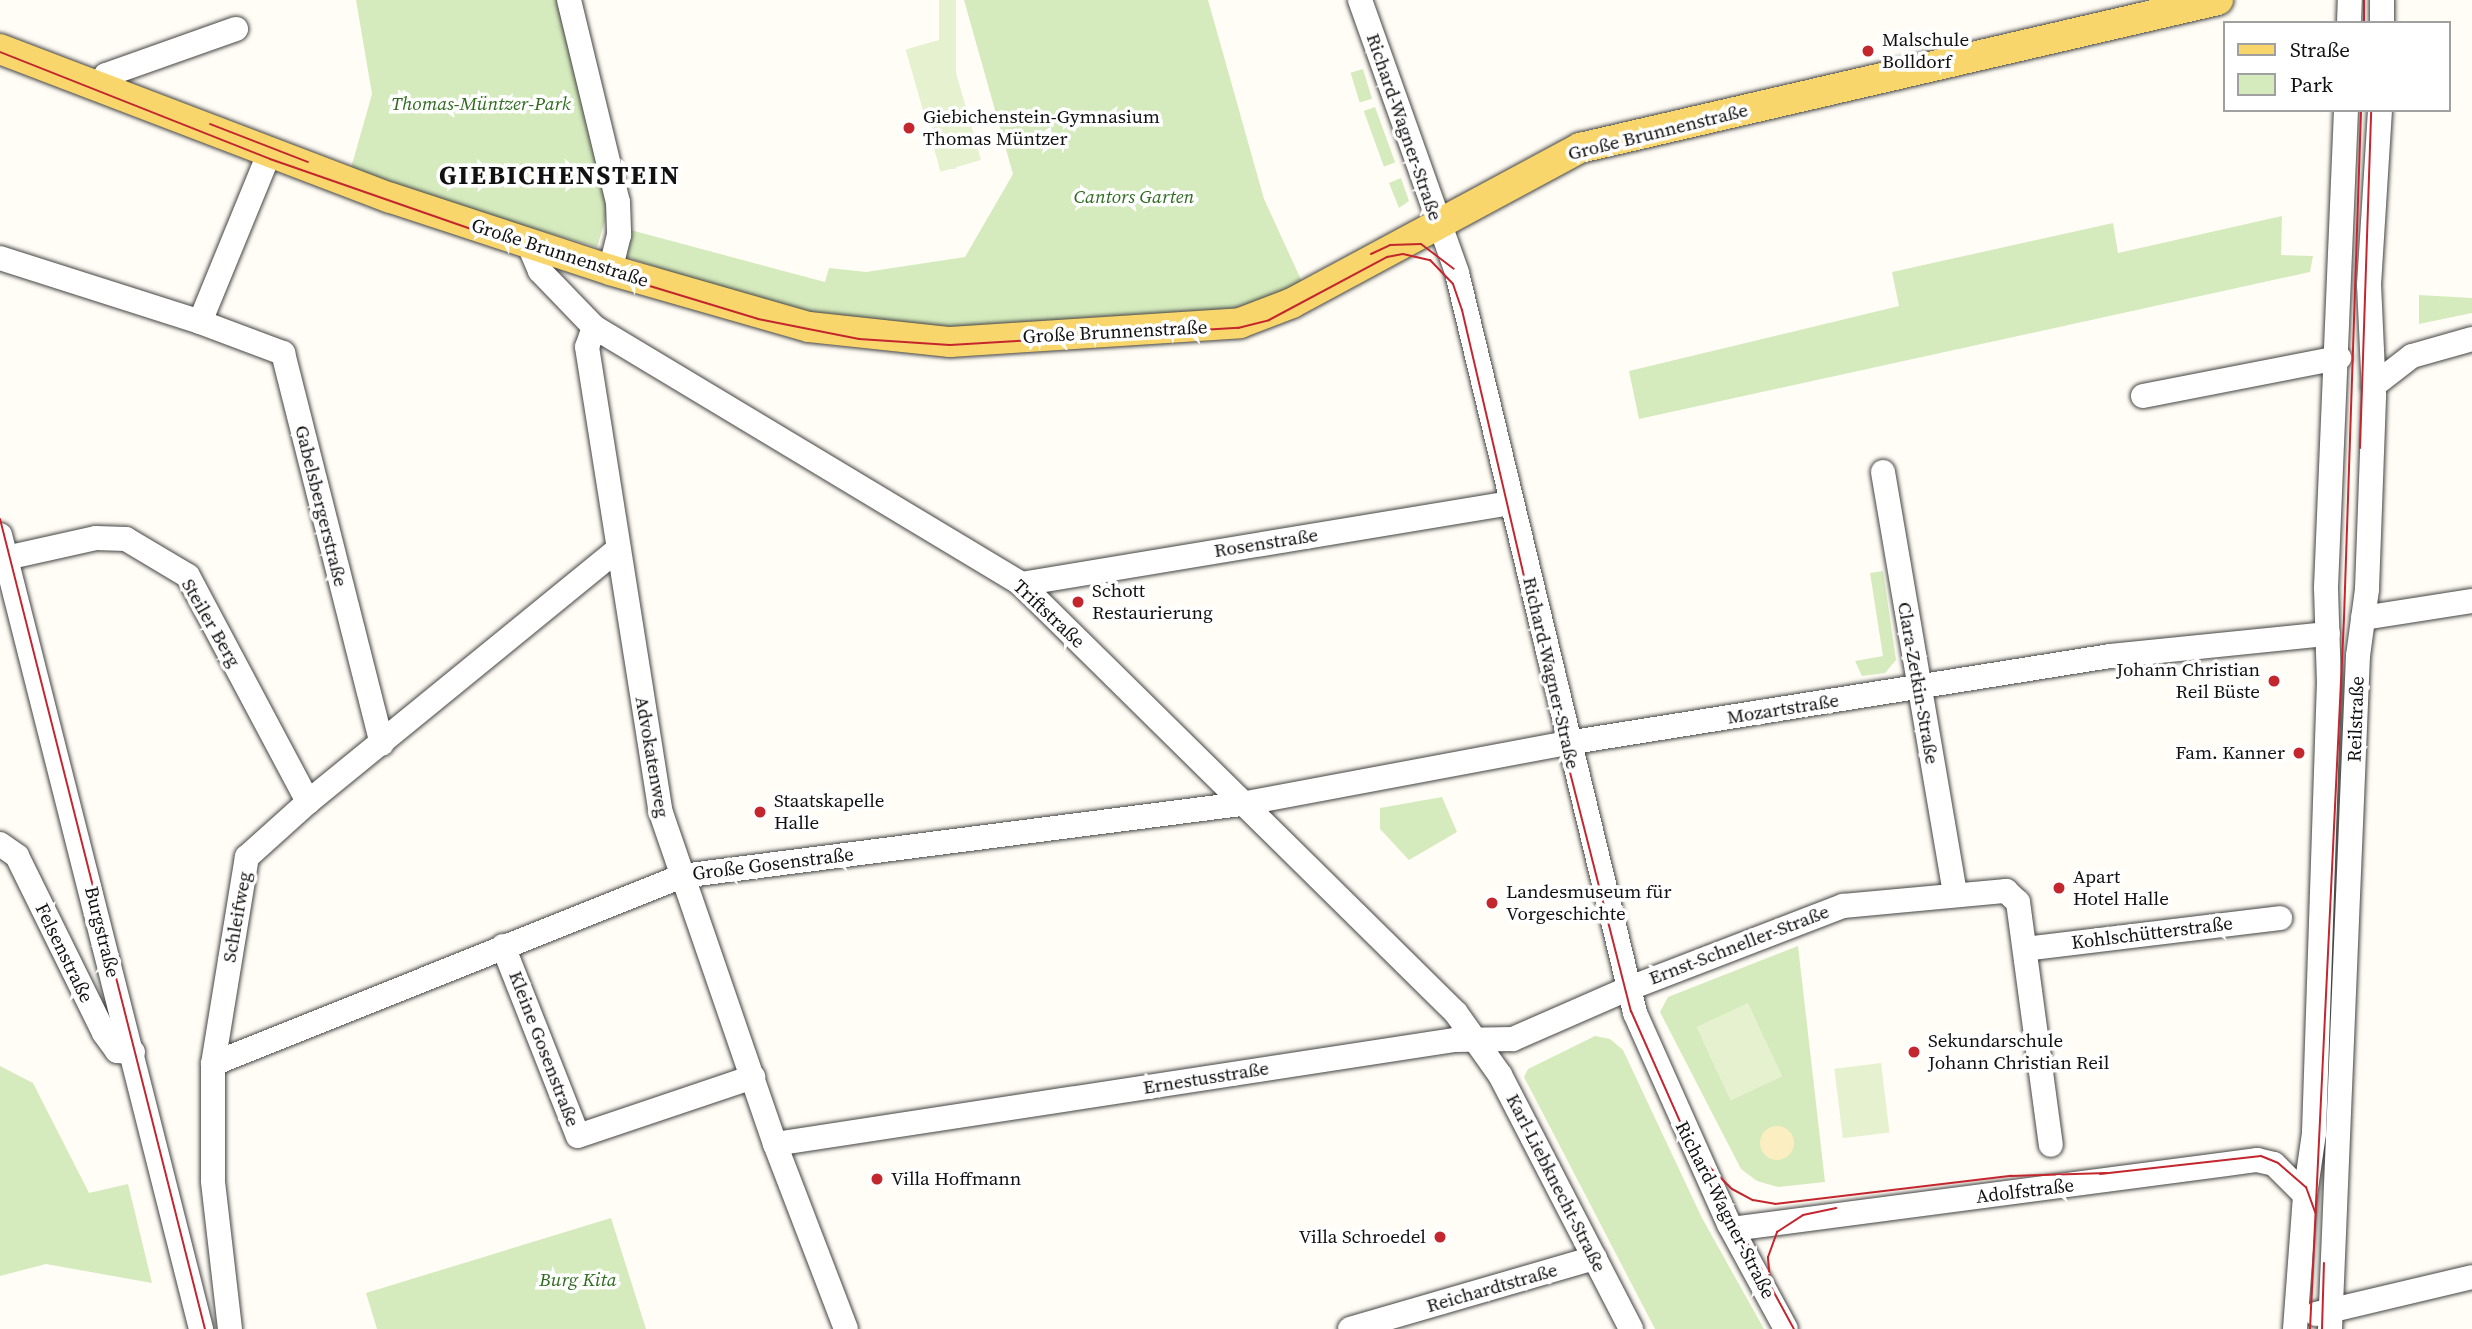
<!DOCTYPE html>
<html>
<head>
<meta charset="utf-8">
<style>
  body { margin:0 }
  #map { position:relative; width:2472px; height:1329px; overflow:hidden; background:#fffdf5; font-family:"Source Serif 4",serif }
  div>[style] { position:absolute }
  .green>* { inset:0; background:#d5ebbd; transform-origin:0 0 }
  .sand>* { inset:0; background:#fbeec1 }
  .round { border-radius:50% }
  .pitch>* { inset:0; background:#e6f2cf; transform-origin:0 0 }
  .roads { filter:drop-shadow(0 0 2px #444) drop-shadow(0 0 2px #444) }
  .minor>* { height:24px; margin:-12px; padding:0 12px; transform-origin:12px; border-radius:12px; background:#fff }
  .major>* { height:30px; margin:-15px; padding:0 15px; transform-origin:15px; border-radius:15px; background:#f9d66b }
  .tram>* { height:2px; margin:-1px; padding:0 1px; transform-origin:1px; border-radius:1px; background:#c4262e }
  .dots>* { width:19px; height:19px; translate:-50% -50%; box-sizing:border-box; border:4px solid #fff; border-radius:50% }
  span { translate:-50% -50%; white-space:nowrap; text-align:center; line-height:1.15; -webkit-text-stroke:7px #fff; paint-order:stroke }
  .poi-label { font-size:19px; color:#111 }
  .left { translate:0 -50%; text-align:left }
  .right { translate:-100% -50%; text-align:right }
  .park-label { font-size:19px; color:#2f6b1f; font-style:italic }
  .street-label { font-size:19px; color:#111 }
  .district-label { font-size:26px; color:#111; font-weight:700; letter-spacing:2px }
  .legend { position:absolute; left:2223px; top:21px; width:228px; height:91px; box-sizing:border-box; background:#fff; border:2px solid #a0a0a0; margin:0; padding:9px 12px; list-style:none; font-size:21px; color:#111 }
  .legend li { display:flex; align-items:center; gap:14px; height:35px }
  .legend b { width:35px; border:2px solid #a0a0a0 }
</style>
</head>
<body>
<div id="map">
  <div class="green">
    <i style="clip-path:polygon(356px 0,563px 0,612px 198px,597px 247px,349px 175px,372px 94px)"></i>
    <i style="clip-path:polygon(964px 0,1208px 0,1264px 199px,1308px 295px,1237px 316px,886px 332px,733px 293px,618px 254px,623px 228px,825px 282px,829px 268px,866px 272px,965px 257px,1013px 174px)"></i>
    <i style="left:1363px;top:69px;width:31px;height:13px;rotate:73deg"></i>
    <i style="left:1375px;top:107px;width:59px;height:12px;rotate:70deg"></i>
    <i style="clip-path:polygon(1401px 178px,1409px 201px,1399px 208px,1389px 183px)"></i>
    <i style="clip-path:polygon(2282px 216px,2281px 255px,2313px 256px,2310px 272px,1639px 419px,1629px 371px,1899px 306px,1892px 272px,2113px 223px,2118px 253px)"></i>
    <i style="clip-path:polygon(2419px 295px,2472px 298px,2472px 313px,2419px 324px)"></i>
    <i style="clip-path:polygon(1883px 571px,1896px 660px,1885px 673px,1862px 676px,1855px 661px,1883px 656px,1870px 573px)"></i>
    <i style="clip-path:polygon(1442px 797px,1457px 832px,1409px 860px,1380px 829px,1380px 808px)"></i>
    <i style="clip-path:polygon(1798px 946px,1825px 1182px,1778px 1187px,1757px 1181px,1741px 1169px,1660px 1012px,1668px 997px)"></i>
    <i style="clip-path:polygon(1595px 1036px,1610px 1039px,1623px 1050px,1702px 1218px,1764px 1329px,1655px 1329px,1524px 1077px,1528px 1069px)"></i>
    <i style="clip-path:polygon(0 1066px,33px 1083px,89px 1193px,128px 1184px,152px 1283px,46px 1264px,0 1276px)"></i>
    <i style="clip-path:polygon(611px 1218px,646px 1329px,377px 1329px,366px 1293px)"></i>
  </div>
  <div class="sand">
    <i class="round" style="left:1760px;top:1126px;width:34px;height:34px"></i>
  </div>
  <div class="pitch">
    <i style="left:939px;top:0;width:17px;height:169px"></i>
    <i style="left:946px;top:38px;width:127px;height:42px;rotate:74deg"></i>
    <i style="left:1748px;top:1003px;width:81px;height:57px;rotate:65deg"></i>
    <i style="left:1881px;top:1063px;width:70px;height:47px;rotate:83deg"></i>
  </div>
  <div class="roads">
    <div class="minor">
      <i style="left:569px;top:0;width:208px;rotate:76.4deg"></i>
      <i style="left:618px;top:202px;width:33px;rotate:88deg"></i>
      <i style="left:619px;top:235px;width:36px;rotate:104deg"></i>
      <i style="left:1360px;top:0;width:290px;rotate:70.4deg"></i>
      <i style="left:1457px;top:273px;width:761px;rotate:76.47deg"></i>
      <i style="left:1635px;top:1013px;width:231px;rotate:66deg"></i>
      <i style="left:1729px;top:1224px;width:119px;rotate:61.5deg"></i>
      <i style="left:2349px;top:23px;width:23px;rotate:-88deg"></i>
      <i style="left:2382px;top:23px;width:23px;rotate:-90deg"></i>
      <i style="left:99px;top:85px;width:12px;rotate:-55deg"></i>
      <i style="left:106px;top:75px;width:138px;rotate:-19.5deg"></i>
      <i style="left:529px;top:245px;width:28px;rotate:67deg"></i>
      <i style="left:540px;top:271px;width:78px;rotate:46deg"></i>
      <i style="left:594px;top:327px;width:498px;rotate:31deg"></i>
      <i style="left:1021px;top:584px;width:611px;rotate:44.6deg"></i>
      <i style="left:1456px;top:1013px;width:76px;rotate:54.6deg"></i>
      <i style="left:1500px;top:1075px;width:286px;rotate:62.7deg"></i>
      <i style="left:0;top:258px;width:210px;rotate:17.7deg"></i>
      <i style="left:200px;top:322px;width:182px;rotate:-67.7deg"></i>
      <i style="left:200px;top:322px;width:89px;rotate:20.5deg"></i>
      <i style="left:283px;top:353px;width:403px;rotate:75.8deg"></i>
      <i style="left:594px;top:327px;width:21px;rotate:109deg"></i>
      <i style="left:587px;top:347px;width:469px;rotate:81deg"></i>
      <i style="left:660px;top:810px;width:353px;rotate:71deg"></i>
      <i style="left:775px;top:1144px;width:198px;rotate:69deg"></i>
      <i style="left:2373px;top:386px;width:49px;rotate:-37.6deg"></i>
      <i style="left:2412px;top:356px;width:62px;rotate:-15.8deg"></i>
      <i style="left:2143px;top:396px;width:200px;rotate:-11deg"></i>
      <i style="left:1883px;top:472px;width:429px;rotate:80.3deg"></i>
      <i style="left:0;top:535px;width:819px;rotate:75.79deg"></i>
      <i style="left:6px;top:558px;width:92px;rotate:-12.5deg"></i>
      <i style="left:96px;top:538px;width:30px;rotate:2deg"></i>
      <i style="left:126px;top:539px;width:72px;rotate:30.8deg"></i>
      <i style="left:188px;top:576px;width:256px;rotate:62deg"></i>
      <i style="left:1021px;top:584px;width:497px;rotate:-9.4deg"></i>
      <i style="left:2363px;top:618px;width:110px;rotate:-8.9deg"></i>
      <i style="left:0;top:844px;width:21px;rotate:35deg"></i>
      <i style="left:17px;top:856px;width:197px;rotate:63.8deg"></i>
      <i style="left:104px;top:1033px;width:22px;rotate:54deg"></i>
      <i style="left:117px;top:1051px;width:16px;rotate:4deg"></i>
      <i style="left:503px;top:946px;width:204px;rotate:68.5deg"></i>
      <i style="left:578px;top:1136px;width:185px;rotate:-18.6deg"></i>
      <i style="left:2025px;top:949px;width:257px;rotate:-6.9deg"></i>
      <i style="left:213px;top:1064px;width:505px;rotate:-21.84deg"></i>
      <i style="left:682px;top:876px;width:564px;rotate:-7.34deg"></i>
      <i style="left:1241px;top:804px;width:332px;rotate:-10.6deg"></i>
      <i style="left:1567px;top:743px;width:550px;rotate:-9.1deg"></i>
      <i style="left:2110px;top:656px;width:219px;rotate:-5.8deg"></i>
      <i style="left:775px;top:1144px;width:688px;rotate:-8.7deg"></i>
      <i style="left:1455px;top:1040px;width:58px;rotate:-1deg"></i>
      <i style="left:1513px;top:1039px;width:122px;rotate:-23.6deg"></i>
      <i style="left:1625px;top:990px;width:234px;rotate:-21.1deg"></i>
      <i style="left:1843px;top:906px;width:164px;rotate:-5.3deg"></i>
      <i style="left:2006px;top:891px;width:16px;rotate:43deg"></i>
      <i style="left:2018px;top:902px;width:245px;rotate:82.3deg"></i>
      <i style="left:1732px;top:1229px;width:530px;rotate:-7.49deg"></i>
      <i style="left:2257px;top:1160px;width:17px;rotate:13deg"></i>
      <i style="left:2274px;top:1164px;width:44px;rotate:45deg"></i>
      <i style="left:2316px;top:1314px;width:160px;rotate:-13.3deg"></i>
      <i style="left:230px;top:1329px;width:149px;rotate:-96.6deg"></i>
      <i style="left:213px;top:1181px;width:117px;rotate:-90deg"></i>
      <i style="left:213px;top:1064px;width:210px;rotate:-80.7deg"></i>
      <i style="left:247px;top:857px;width:82px;rotate:-42deg"></i>
      <i style="left:308px;top:802px;width:399px;rotate:-39.2deg"></i>
      <i style="left:1350px;top:1329px;width:255px;rotate:-16.2deg"></i>
      <i style="left:2295px;top:1329px;width:134px;rotate:-85.7deg"></i>
      <i style="left:2305px;top:1195px;width:63px;rotate:-81.7deg"></i>
      <i style="left:2314px;top:1133px;width:449px;rotate:-88.1deg"></i>
      <i style="left:2329px;top:684px;width:97px;rotate:-91.8deg"></i>
      <i style="left:2326px;top:587px;width:477px;rotate:-87.6deg"></i>
      <i style="left:2330px;top:1329px;width:674px;rotate:-87.62deg"></i>
      <i style="left:2358px;top:656px;width:68px;rotate:-82.3deg"></i>
      <i style="left:2367px;top:589px;width:195px;rotate:-87.9deg"></i>
      <i style="left:2374px;top:394px;width:109px;rotate:-92.6deg"></i>
      <i style="left:2369px;top:285px;width:175px;rotate:-86.4deg"></i>
    </div>
    <div class="major">
      <i style="left:0;top:49px;width:418px;rotate:20.9deg"></i>
      <i style="left:391px;top:198px;width:231px;rotate:18.2deg"></i>
      <i style="left:610px;top:270px;width:207px;rotate:16deg"></i>
      <i style="left:809px;top:327px;width:142px;rotate:6.1deg"></i>
      <i style="left:950px;top:342px;width:291px;rotate:-3.7deg"></i>
      <i style="left:1240px;top:323px;width:56px;rotate:-21deg"></i>
      <i style="left:1292px;top:303px;width:327px;rotate:-28.3deg"></i>
      <i style="left:1580px;top:148px;width:655px;rotate:-13.06deg"></i>
    </div>
  </div>
  <div class="tram">
    <i style="left:2364px;top:23px;width:23px;rotate:-90deg"></i>
    <i style="left:0;top:52px;width:290px;rotate:21.6deg"></i>
    <i style="left:270px;top:159px;width:273px;rotate:19.2deg"></i>
    <i style="left:528px;top:249px;width:240px;rotate:16.9deg"></i>
    <i style="left:758px;top:319px;width:103px;rotate:11.2deg"></i>
    <i style="left:859px;top:339px;width:91px;rotate:3.8deg"></i>
    <i style="left:950px;top:345px;width:289px;rotate:-3.4deg"></i>
    <i style="left:1238px;top:328px;width:32px;rotate:-14deg"></i>
    <i style="left:1269px;top:320px;width:134px;rotate:-28.1deg"></i>
    <i style="left:1387px;top:257px;width:16px;rotate:-11deg"></i>
    <i style="left:1403px;top:254px;width:28px;rotate:13deg"></i>
    <i style="left:1430px;top:260px;width:33px;rotate:46deg"></i>
    <i style="left:1453px;top:284px;width:28px;rotate:71deg"></i>
    <i style="left:1462px;top:310px;width:447px;rotate:76.9deg"></i>
    <i style="left:1563px;top:745px;width:275px;rotate:75.7deg"></i>
    <i style="left:1631px;top:1011px;width:153px;rotate:66.1deg"></i>
    <i style="left:1693px;top:1151px;width:54px;rotate:44.3deg"></i>
    <i style="left:1732px;top:1189px;width:24px;rotate:28deg"></i>
    <i style="left:1753px;top:1200px;width:22px;rotate:10deg"></i>
    <i style="left:1775px;top:1204px;width:238px;rotate:-6.8deg"></i>
    <i style="left:2011px;top:1176px;width:96px;rotate:-1.8deg"></i>
    <i style="left:210px;top:124px;width:105px;rotate:21.2deg"></i>
    <i style="left:1371px;top:254px;width:21px;rotate:-25deg"></i>
    <i style="left:1390px;top:245px;width:31px;rotate:-2deg"></i>
    <i style="left:1421px;top:244px;width:41px;rotate:37.1deg"></i>
    <i style="left:2360px;top:448px;width:338px;rotate:-88.1deg"></i>
    <i style="left:0;top:519px;width:836px;rotate:75.8deg"></i>
    <i style="left:2100px;top:1174px;width:162px;rotate:-6.4deg"></i>
    <i style="left:2261px;top:1156px;width:18px;rotate:22deg"></i>
    <i style="left:2278px;top:1163px;width:37px;rotate:41deg"></i>
    <i style="left:2306px;top:1187px;width:27px;rotate:70deg"></i>
    <i style="left:1710px;top:1175px;width:175px;rotate:61.4deg"></i>
    <i style="left:1770px;top:1281px;width:24px;rotate:-95deg"></i>
    <i style="left:1768px;top:1257px;width:27px;rotate:-70deg"></i>
    <i style="left:1777px;top:1232px;width:31px;rotate:-33deg"></i>
    <i style="left:1803px;top:1215px;width:34px;rotate:-12deg"></i>
    <i style="left:2310px;top:1329px;width:712px;rotate:-87.26deg"></i>
    <i style="left:2344px;top:618px;width:508px;rotate:-88.08deg"></i>
    <i style="left:2322px;top:1329px;width:66px;rotate:-88.3deg"></i>
  </div>
  <div class="dots">
    <i style="left:1868px;top:51px;background:#c4262e"></i>
    <i style="left:909px;top:128px;background:#c4262e"></i>
    <i style="left:1078px;top:602px;background:#c4262e"></i>
    <i style="left:2274px;top:681px;background:#c4262e"></i>
    <i style="left:2299px;top:753px;background:#c4262e"></i>
    <i style="left:760px;top:812px;background:#c4262e"></i>
    <i style="left:2059px;top:888px;background:#c4262e"></i>
    <i style="left:1492px;top:903px;background:#c4262e"></i>
    <i style="left:1914px;top:1052px;background:#c4262e"></i>
    <i style="left:877px;top:1179px;background:#c4262e"></i>
    <i style="left:1440px;top:1237px;background:#c4262e"></i>
  </div>
  <div class="poi-label">
    <span class="left" style="left:1882px;top:51px">Malschule<br>Bolldorf</span>
    <span class="left" style="left:923px;top:128px">Giebichenstein-Gymnasium<br>Thomas Müntzer</span>
    <span class="left" style="left:1092px;top:602px">Schott<br>Restaurierung</span>
    <span class="right" style="left:2260px;top:681px">Johann Christian<br>Reil Büste</span>
    <span class="right" style="left:2285px;top:753px">Fam. Kanner</span>
    <span class="left" style="left:774px;top:812px">Staatskapelle<br>Halle</span>
    <span class="left" style="left:2073px;top:888px">Apart<br>Hotel Halle</span>
    <span class="left" style="left:1506px;top:903px">Landesmuseum für<br>Vorgeschichte</span>
    <span class="left" style="left:1928px;top:1052px">Sekundarschule<br>Johann Christian Reil</span>
    <span class="left" style="left:891px;top:1179px">Villa Hoffmann</span>
    <span class="right" style="left:1426px;top:1237px">Villa Schroedel</span>
  </div>
  <div class="park-label">
    <span style="left:481px;top:104px">Thomas-Müntzer-Park</span>
    <span style="left:1134px;top:197px">Cantors Garten</span>
    <span style="left:578px;top:1280px">Burg Kita</span>
  </div>
  <div class="street-label">
    <span style="left:1404px;top:127px;rotate:71deg">Richard-Wagner-Straße</span>
    <span style="left:1658px;top:132px;rotate:-14deg">Große Brunnenstraße</span>
    <span style="left:560px;top:253px;rotate:18deg">Große Brunnenstraße</span>
    <span style="left:1115px;top:332px;rotate:-3deg">Große Brunnenstraße</span>
    <span style="left:321px;top:506px;rotate:76deg">Gabelsbergerstraße</span>
    <span style="left:1266px;top:543px;rotate:-9deg">Rosenstraße</span>
    <span style="left:1049px;top:614px;rotate:43deg">Triftstraße</span>
    <span style="left:211px;top:623px;rotate:60deg">Steiler Berg</span>
    <span style="left:1551px;top:673px;rotate:77deg">Richard-Wagner-Straße</span>
    <span style="left:1918px;top:683px;rotate:80deg">Clara-Zetkin-Straße</span>
    <span style="left:1783px;top:709px;rotate:-9deg">Mozartstraße</span>
    <span style="left:2356px;top:719px;rotate:-88deg">Reilstraße</span>
    <span style="left:652px;top:757px;rotate:80deg">Advokatenweg</span>
    <span style="left:773px;top:864px;rotate:-7deg">Große Gosenstraße</span>
    <span style="left:237px;top:917px;rotate:-80deg">Schleifweg</span>
    <span style="left:102px;top:932px;rotate:76deg">Burgstraße</span>
    <span style="left:2152px;top:933px;rotate:-7deg">Kohlschütterstraße</span>
    <span style="left:1739px;top:945px;rotate:-21deg">Ernst-Schneller-Straße</span>
    <span style="left:64px;top:953px;rotate:64deg">Felsenstraße</span>
    <span style="left:544px;top:1049px;rotate:69deg">Kleine Gosenstraße</span>
    <span style="left:1206px;top:1078px;rotate:-9deg">Ernestusstraße</span>
    <span style="left:1556px;top:1183px;rotate:63deg">Karl-Liebknecht-Straße</span>
    <span style="left:2025px;top:1191px;rotate:-7deg">Adolfstraße</span>
    <span style="left:1725px;top:1210px;rotate:63deg">Richard-Wagner-Straße</span>
    <span style="left:1492px;top:1288px;rotate:-16deg">Reichardtstraße</span>
  </div>
  <div class="district-label">
    <span style="left:560px;top:176px">GIEBICHENSTEIN</span>
  </div>
  <ul class="legend">
  <li><b style="height:9px;background:#f9d66b"></b>Straße</li>
  <li><b style="height:19px;background:#d5ebbd"></b>Park</li>
  </ul>
</div>
</body>
</html>
